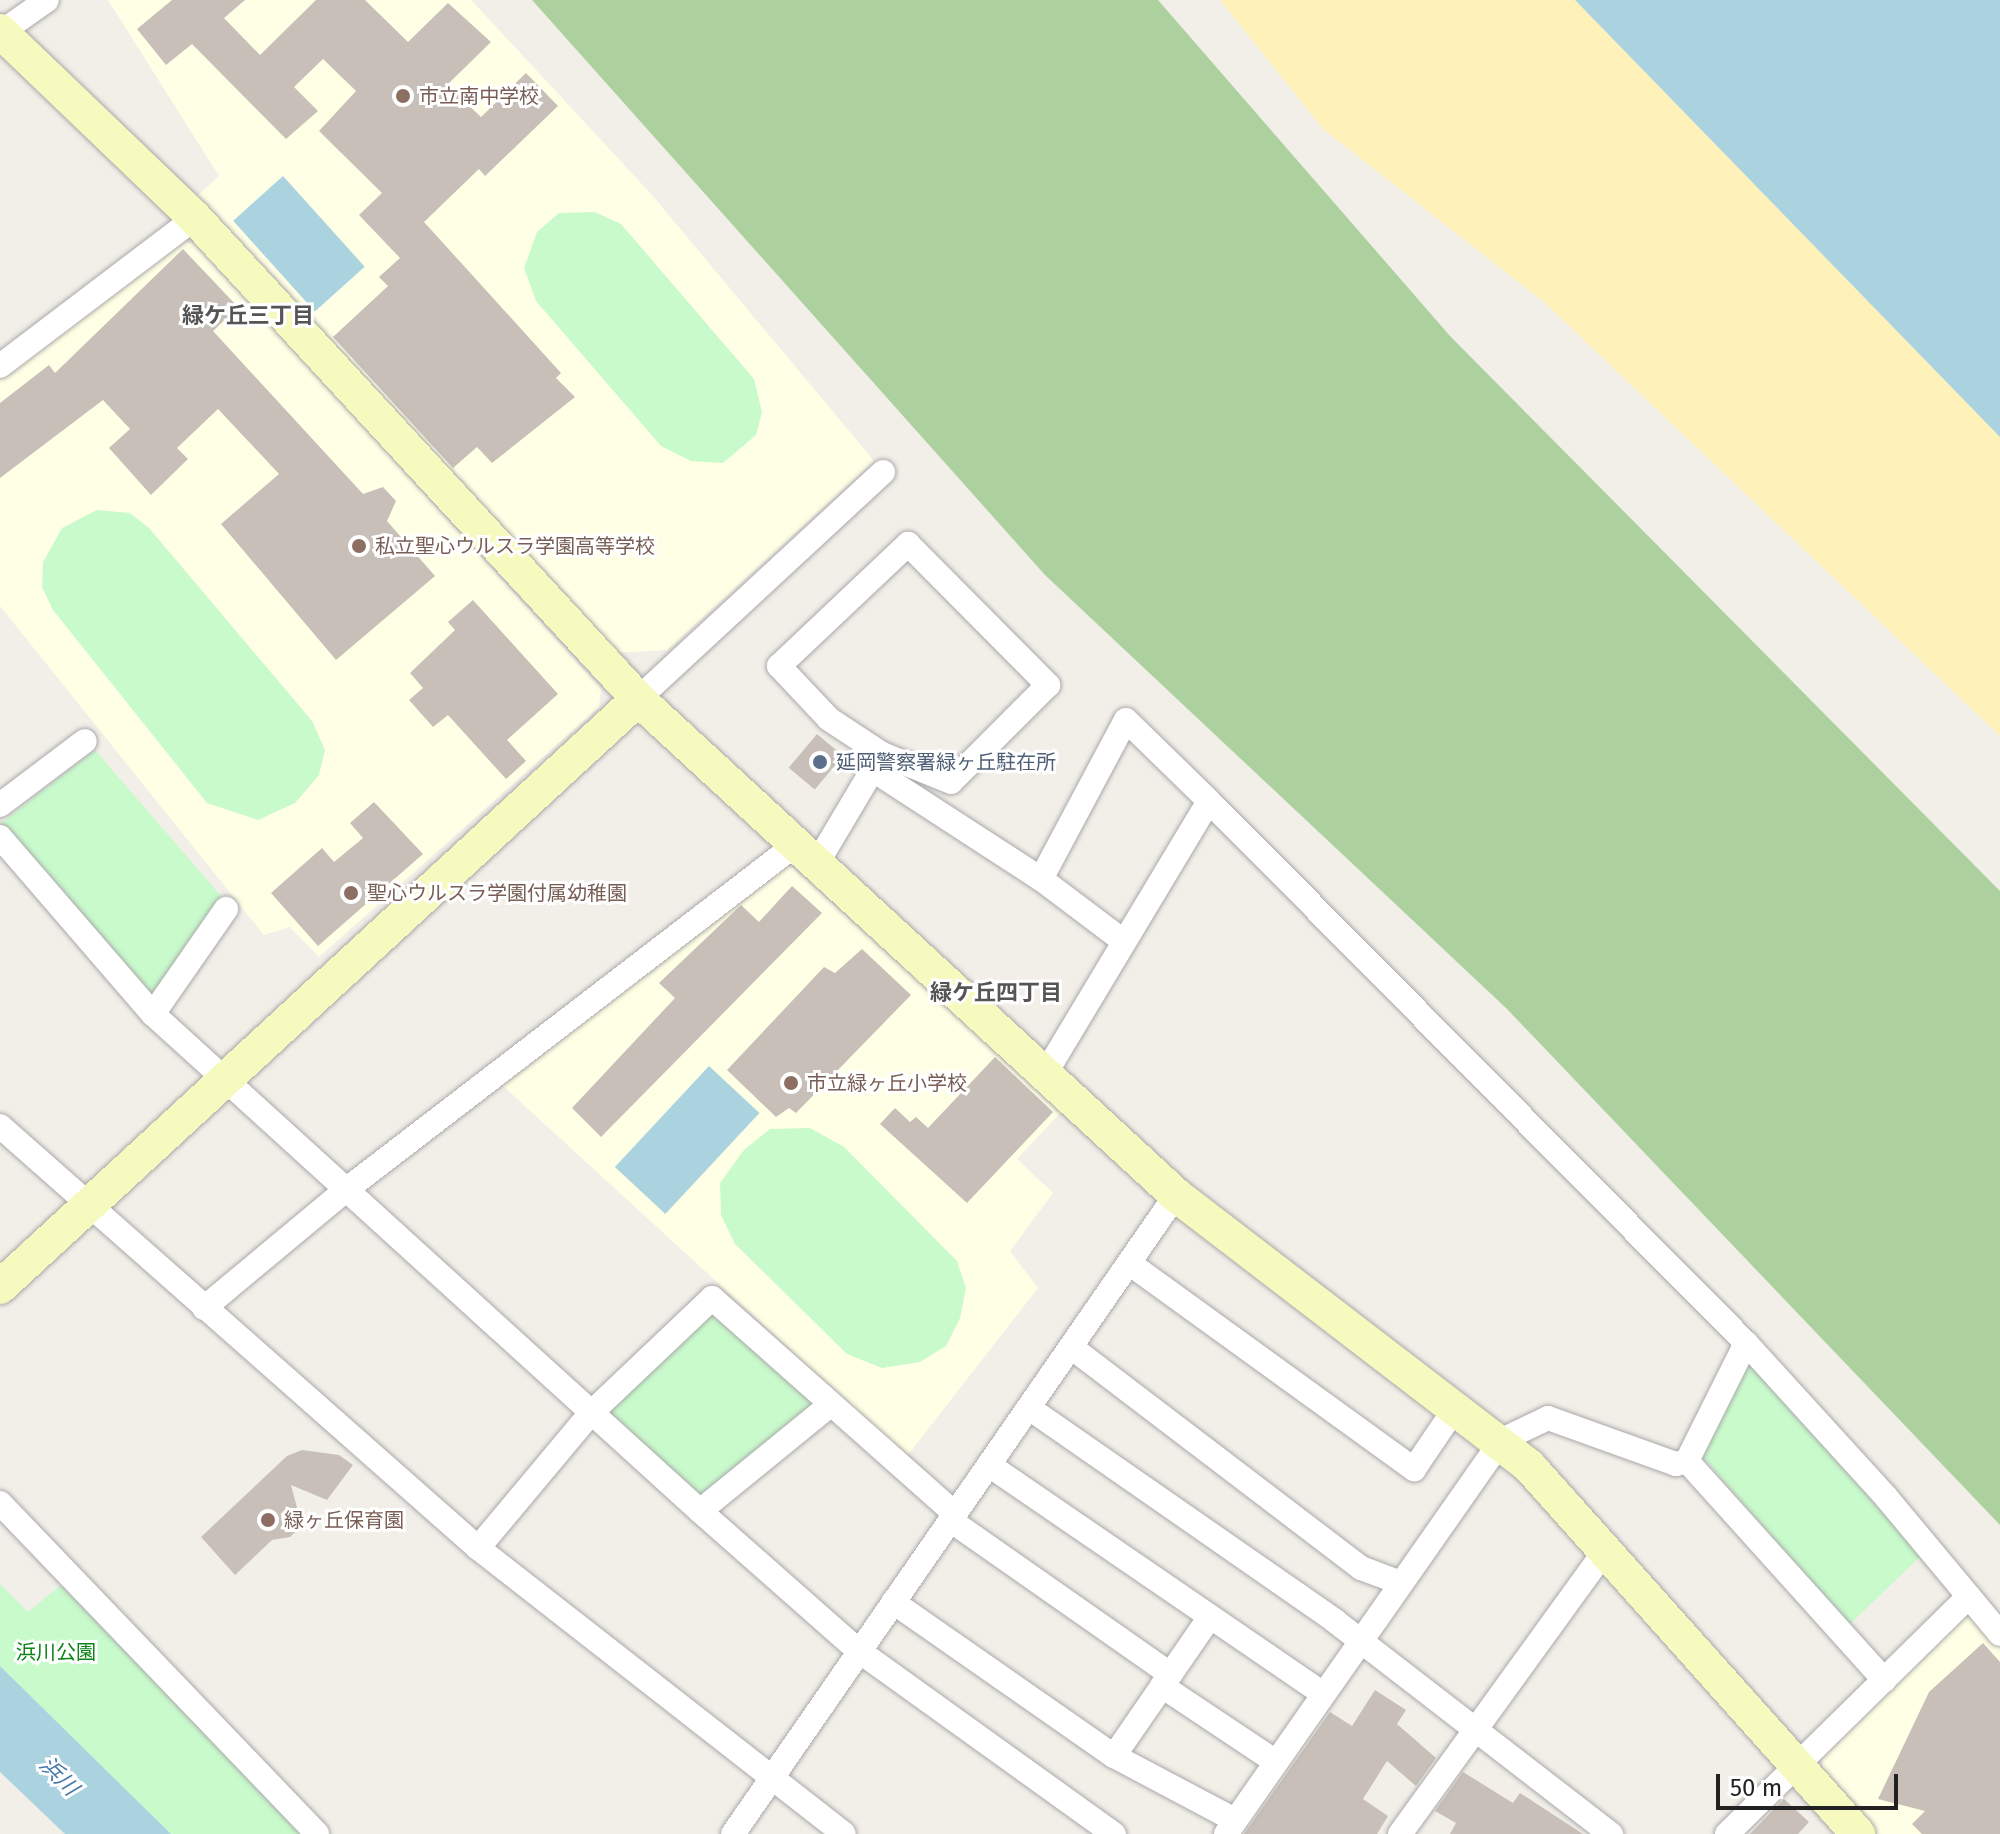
<!DOCTYPE html>
<html>
<head>
<meta charset="utf-8">
<style>
  body { margin:0 }
  #map { position:relative; width:2000px; height:1834px; overflow:hidden; background:#f2efe9; font-family:"Fira Sans","Noto Sans JP",sans-serif }
  div>[style] { position:absolute }
  .education>* { inset:0; background:#ffffe5 }
  .forest>* { inset:0; background:#add19e }
  .sand>* { inset:0; background:#fff1ba }
  .park>* { inset:0; background:#c8facc }
  .water>* { inset:0; background:#aad3df; transform-origin:0 0 }
  .building>* { inset:0; background:#c7bfb8; transform-origin:0 0 }
  .roads { filter:drop-shadow(0 0 2px #a9a9a9) drop-shadow(0 0 2px #a9a9a9) }
  .street>* { height:24px; margin:-12px; padding:0 12px; transform-origin:12px; border-radius:12px; background:#fff }
  .secondary>* { height:34px; margin:-17px; padding:0 17px; transform-origin:17px; border-radius:17px; background:#f7fabf }
  .dots>* { width:22px; height:22px; translate:-50% -50%; box-sizing:border-box; border:4px solid #fff; border-radius:50% }
  span { translate:-50% -50%; white-space:nowrap; text-align:center; line-height:1.15; -webkit-text-stroke:6px #fff; paint-order:stroke }
  .education-label { font-size:20px; color:#785e54 }
  .left { translate:0 -50%; text-align:left }
  .service-label { font-size:20px; color:#4e5e75 }
  .park-label { font-size:20px; color:#0c8416 }
  .neighbourhood-label { font-size:22px; color:#555; font-weight:700 }
  .water-label { font-size:22px; color:#4a7aab; font-style:italic }
  .scale { position:absolute; left:1716px; top:1774px; width:182px; height:36px; box-sizing:border-box; border:4px solid #222; border-top:0; padding-left:10px; font-size:24px; line-height:28px; white-space:nowrap; color:#222; -webkit-text-stroke:6px #fff; paint-order:stroke }
</style>
</head>
<body>
<div id="map">
  <div class="education">
    <i style="clip-path:polygon(108px 0,471px 0,652px 195px,874px 461px,667px 650px,614px 653px,196px 197px,219px 176px)"></i>
    <i style="clip-path:polygon(181px 242px,198px 244px,601px 689px,599px 707px,319px 957px,290px 927px,264px 935px,0 606px,0 380px)"></i>
    <i style="clip-path:polygon(787px 863px,1063px 1110px,1017px 1159px,1053px 1193px,1010px 1251px,1038px 1288px,907px 1456px,503px 1086px)"></i>
    <i style="clip-path:polygon(1968px 1611px,2000px 1642px,2000px 1834px,1877px 1834px,1823px 1774px,1822px 1756px)"></i>
  </div>
  <div class="forest">
    <i style="clip-path:polygon(532px 0,1158px 0,1450px 336px,2000px 891px,2000px 1525px,1506px 1008px,1045px 575px)"></i>
  </div>
  <div class="sand">
    <i style="clip-path:polygon(1220px 0,1575px 0,2000px 437px,2000px 736px,1545px 303px,1323px 129px)"></i>
  </div>
  <div class="park">
    <i style="clip-path:polygon(595px 212px,621px 224px,754px 379px,762px 412px,756px 435px,723px 463px,691px 461px,661px 446px,536px 301px,524px 268px,537px 232px,559px 213px)"></i>
    <i style="clip-path:polygon(97px 510px,130px 513px,149px 528px,312px 721px,325px 750px,319px 775px,295px 803px,258px 820px,207px 803px,53px 610px,42px 587px,43px 562px,62px 528px)"></i>
    <i style="clip-path:polygon(95px 750px,221px 896px,153px 995px,1px 823px)"></i>
    <i style="clip-path:polygon(810px 1128px,844px 1147px,957px 1261px,966px 1288px,960px 1318px,946px 1346px,920px 1362px,882px 1368px,847px 1354px,735px 1244px,721px 1215px,720px 1183px,744px 1150px,770px 1129px)"></i>
    <i style="clip-path:polygon(711px 1312px,817px 1407px,702px 1503px,604px 1414px)"></i>
    <i style="clip-path:polygon(1748px 1362px,1921px 1556px,1849px 1625px,1702px 1456px)"></i>
    <i style="clip-path:polygon(0 1584px,28px 1612px,61px 1585px,301px 1834px,171px 1834px,0 1666px)"></i>
  </div>
  <div class="water">
    <i style="clip-path:polygon(1575px 0,2000px 0,2000px 437px)"></i>
    <i style="left:283px;top:176px;width:122px;height:67px;rotate:48deg"></i>
    <i style="left:709px;top:1066px;width:69px;height:138px;rotate:43deg"></i>
    <i style="clip-path:polygon(0 1666px,171px 1834px,65px 1834px,0 1772px)"></i>
  </div>
  <div class="building">
    <i style="clip-path:polygon(172px 0,245px 0,224px 18px,260px 55px,316px 0,365px 0,408px 42px,448px 3px,491px 42px,447px 85px,481px 117px,526px 73px,558px 106px,485px 176px,479px 169px,424px 222px,561px 373px,556px 378px,575px 397px,492px 463px,477px 447px,453px 468px,333px 337px,388px 286px,379px 277px,400px 258px,359px 215px,382px 193px,319px 131px,356px 91px,323px 59px,294px 87px,318px 111px,286px 139px,192px 44px,166px 65px,137px 29px)"></i>
    <i style="clip-path:polygon(183px 249px,238px 307px,213px 331px,363px 494px,383px 487px,396px 501px,387px 521px,435px 576px,336px 660px,221px 524px,279px 474px,218px 409px,177px 448px,188px 459px,151px 495px,109px 448px,130px 429px,103px 400px,0 478px,0 403px,49px 365px,55px 373px)"></i>
    <i style="clip-path:polygon(473px 600px,558px 694px,507px 740px,526px 761px,506px 779px,448px 715px,433px 727px,409px 700px,423px 688px,410px 673px,455px 630px,448px 622px)"></i>
    <i style="left:817px;top:734px;width:34px;height:44px;rotate:40deg"></i>
    <i style="clip-path:polygon(374px 802px,423px 854px,318px 946px,271px 893px,322px 848px,334px 862px,363px 838px,350px 823px)"></i>
    <i style="clip-path:polygon(792px 886px,822px 913px,601px 1137px,572px 1108px,675px 998px,659px 983px,741px 905px,759px 922px)"></i>
    <i style="clip-path:polygon(862px 949px,911px 995px,796px 1113px,789px 1108px,776px 1117px,727px 1070px,824px 967px,835px 973px)"></i>
    <i style="clip-path:polygon(995px 1057px,1053px 1112px,967px 1203px,880px 1124px,895px 1108px,910px 1122px,916px 1117px,928px 1128px)"></i>
    <i style="clip-path:polygon(302px 1450px,339px 1455px,353px 1465px,327px 1500px,291px 1485px,300px 1519px,297px 1530px,290px 1537px,272px 1540px,235px 1575px,201px 1537px,287px 1456px)"></i>
    <i style="clip-path:polygon(1983px 1643px,2000px 1662px,2000px 1834px,1922px 1834px,1912px 1824px,1925px 1811px,1878px 1799px,1929px 1692px)"></i>
    <i style="clip-path:polygon(1375px 1690px,1406px 1710px,1397px 1724px,1436px 1758px,1416px 1786px,1387px 1761px,1363px 1799px,1388px 1816px,1377px 1834px,1244px 1834px,1330px 1712px,1352px 1726px)"></i>
    <i style="clip-path:polygon(1463px 1772px,1513px 1803px,1520px 1793px,1583px 1834px,1450px 1834px,1456px 1823px,1435px 1811px)"></i>
    <i style="clip-path:polygon(1784px 1799px,1809px 1822px,1798px 1834px,1750px 1834px)"></i>
  </div>
  <div class="roads">
    <div class="street">
      <i style="left:0;top:33px;width:57px;rotate:-35.1deg"></i>
      <i style="left:0;top:366px;width:245px;rotate:-37.2deg"></i>
      <i style="left:638px;top:699px;width:334px;rotate:-42.8deg"></i>
      <i style="left:873px;top:770px;width:200px;rotate:33deg"></i>
      <i style="left:1041px;top:879px;width:101px;rotate:37deg"></i>
      <i style="left:0;top:805px;width:106px;rotate:-37deg"></i>
      <i style="left:0;top:837px;width:234px;rotate:49.2deg"></i>
      <i style="left:153px;top:1014px;width:739px;rotate:42.26deg"></i>
      <i style="left:700px;top:1511px;width:212px;rotate:41.4deg"></i>
      <i style="left:859px;top:1651px;width:314px;rotate:35.7deg"></i>
      <i style="left:816px;top:865px;width:129px;rotate:-59.3deg"></i>
      <i style="left:882px;top:754px;width:64px;rotate:-146.6deg"></i>
      <i style="left:829px;top:719px;width:73px;rotate:-133.3deg"></i>
      <i style="left:779px;top:666px;width:178px;rotate:-43.4deg"></i>
      <i style="left:908px;top:544px;width:199px;rotate:45.2deg"></i>
      <i style="left:1048px;top:685px;width:137px;rotate:135deg"></i>
      <i style="left:951px;top:782px;width:74px;rotate:-157.9deg"></i>
      <i style="left:1041px;top:879px;width:180px;rotate:-61.9deg"></i>
      <i style="left:1126px;top:720px;width:116px;rotate:44.3deg"></i>
      <i style="left:153px;top:1014px;width:128px;rotate:-55.2deg"></i>
      <i style="left:1045px;top:1074px;width:318px;rotate:-59deg"></i>
      <i style="left:1209px;top:801px;width:763px;rotate:45.27deg"></i>
      <i style="left:1746px;top:1343px;width:208px;rotate:47.7deg"></i>
      <i style="left:1886px;top:1497px;width:178px;rotate:50.2deg"></i>
      <i style="left:0;top:1126px;width:638px;rotate:41.44deg"></i>
      <i style="left:478px;top:1548px;width:464px;rotate:38deg"></i>
      <i style="left:1129px;top:1263px;width:352px;rotate:35.9deg"></i>
      <i style="left:1414px;top:1469px;width:75px;rotate:-55.9deg"></i>
      <i style="left:204px;top:1308px;width:186px;rotate:-39.8deg"></i>
      <i style="left:347px;top:1189px;width:565px;rotate:-37.52deg"></i>
      <i style="left:1746px;top:1343px;width:132px;rotate:116.6deg"></i>
      <i style="left:1687px;top:1461px;width:295px;rotate:48deg"></i>
      <i style="left:1071px;top:1347px;width:365px;rotate:37.3deg"></i>
      <i style="left:1361px;top:1568px;width:43px;rotate:20.6deg"></i>
      <i style="left:1029px;top:1408px;width:373px;rotate:34.8deg"></i>
      <i style="left:1335px;top:1621px;width:349px;rotate:37.7deg"></i>
      <i style="left:989px;top:1465px;width:405px;rotate:34.4deg"></i>
      <i style="left:0;top:1503px;width:458px;rotate:46.2deg"></i>
      <i style="left:700px;top:1511px;width:169px;rotate:-39.2deg"></i>
      <i style="left:950px;top:1520px;width:269px;rotate:35deg"></i>
      <i style="left:478px;top:1548px;width:176px;rotate:-50.1deg"></i>
      <i style="left:591px;top:1413px;width:167px;rotate:-43.5deg"></i>
      <i style="left:712px;top:1298px;width:325px;rotate:41.6deg"></i>
      <i style="left:893px;top:1602px;width:269px;rotate:34.9deg"></i>
      <i style="left:1114px;top:1756px;width:137px;rotate:27.9deg"></i>
      <i style="left:1162px;top:1686px;width:137px;rotate:33.7deg"></i>
      <i style="left:1114px;top:1756px;width:169px;rotate:-55.4deg"></i>
      <i style="left:733px;top:1834px;width:778px;rotate:-55.27deg"></i>
      <i style="left:1226px;top:1834px;width:481px;rotate:-55deg"></i>
      <i style="left:1502px;top:1440px;width:51px;rotate:-25.6deg"></i>
      <i style="left:1548px;top:1418px;width:136px;rotate:19.8deg"></i>
      <i style="left:1676px;top:1464px;width:11px;rotate:-15deg"></i>
      <i style="left:1400px;top:1834px;width:352px;rotate:-54.1deg"></i>
      <i style="left:1727px;top:1834px;width:339px;rotate:-44.5deg"></i>
    </div>
    <div class="secondary">
      <i style="left:0;top:31px;width:270px;rotate:43.8deg"></i>
      <i style="left:195px;top:218px;width:654px;rotate:47.35deg"></i>
      <i style="left:638px;top:699px;width:732px;rotate:42.67deg"></i>
      <i style="left:1176px;top:1195px;width:445px;rotate:37.5deg"></i>
      <i style="left:1529px;top:1466px;width:494px;rotate:48.2deg"></i>
      <i style="left:0;top:1287px;width:868px;rotate:-42.66deg"></i>
    </div>
  </div>
  <div class="dots">
    <i style="left:403px;top:96px;background:#8d6e63"></i>
    <i style="left:359px;top:546px;background:#8d6e63"></i>
    <i style="left:820px;top:762px;background:#5c6f8a"></i>
    <i style="left:351px;top:893px;background:#8d6e63"></i>
    <i style="left:791px;top:1083px;background:#8d6e63"></i>
    <i style="left:268px;top:1520px;background:#8d6e63"></i>
  </div>
  <div class="education-label">
    <span class="left" style="left:419px;top:96px">市立南中学校</span>
    <span class="left" style="left:375px;top:546px">私立聖心ウルスラ学園高等学校</span>
    <span class="left" style="left:367px;top:893px">聖心ウルスラ学園付属幼稚園</span>
    <span class="left" style="left:807px;top:1083px">市立緑ヶ丘小学校</span>
    <span class="left" style="left:284px;top:1520px">緑ヶ丘保育園</span>
  </div>
  <div class="service-label">
    <span class="left" style="left:836px;top:762px">延岡警察署緑ヶ丘駐在所</span>
  </div>
  <div class="park-label">
    <span style="left:56px;top:1652px">浜川公園</span>
  </div>
  <div class="neighbourhood-label">
    <span style="left:248px;top:316px">緑ケ丘三丁目</span>
    <span style="left:996px;top:993px">緑ケ丘四丁目</span>
  </div>
  <div class="water-label">
    <span style="left:59px;top:1776px;rotate:45deg">浜川</span>
  </div>
  <div class="scale">50 m</div>
</div>
</body>
</html>
